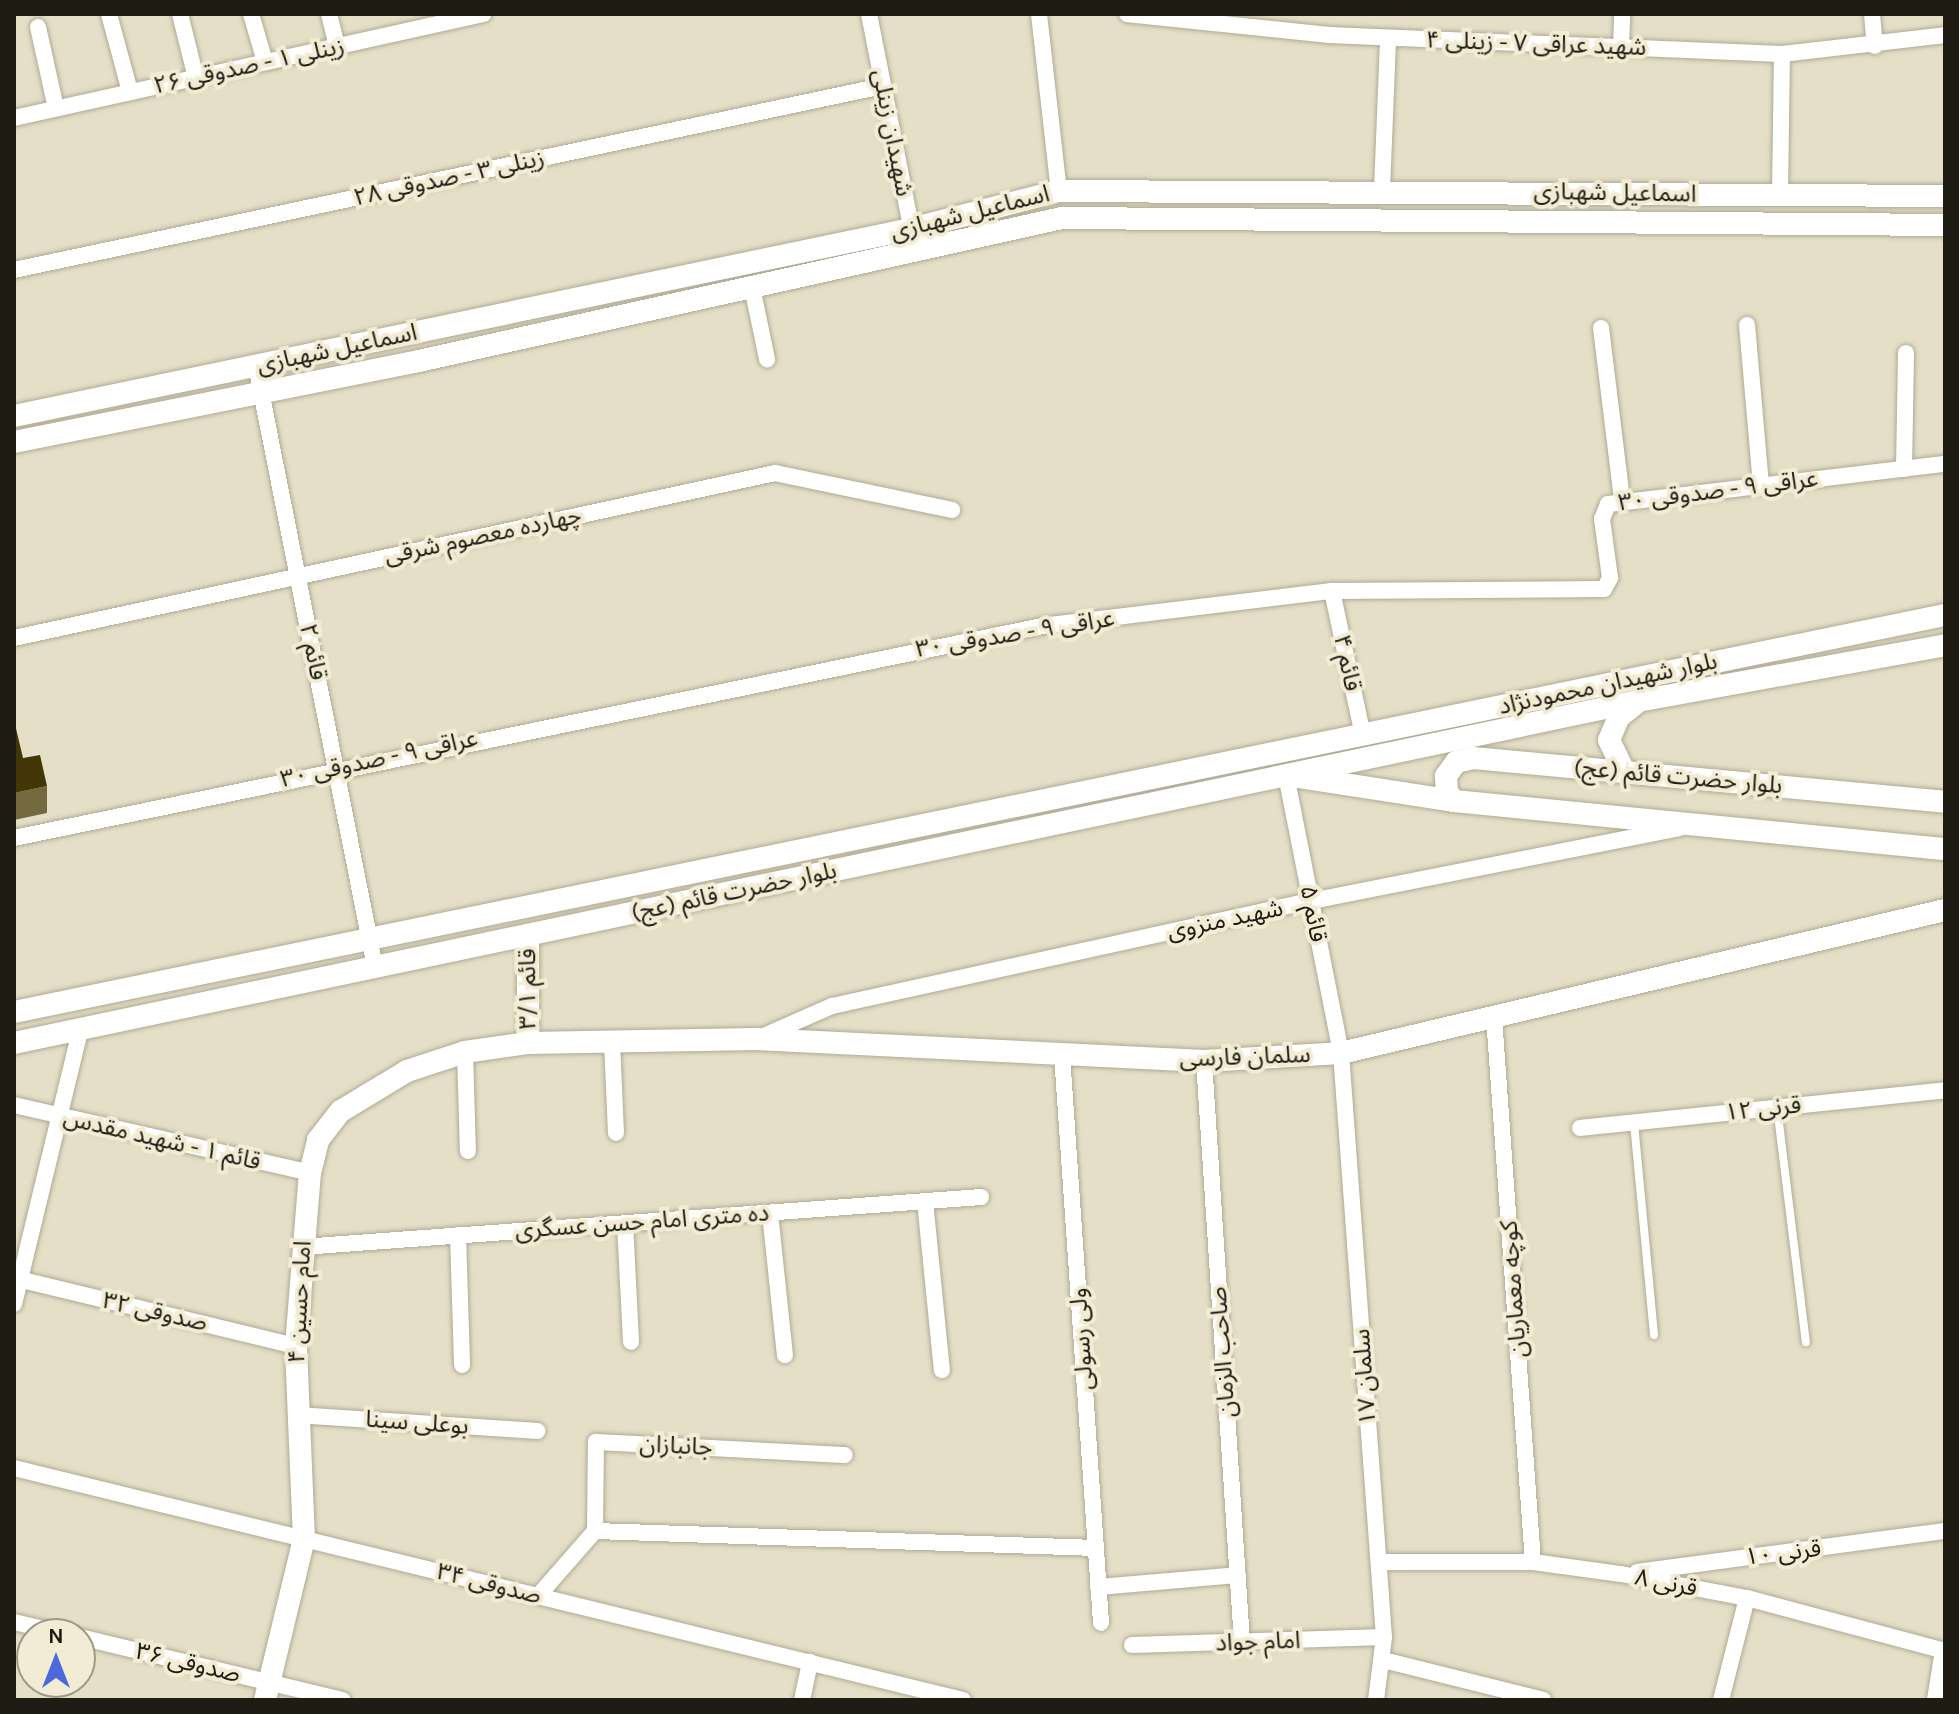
<!DOCTYPE html>
<html>
<head>
<meta charset="utf-8">
<style>
  body { margin:0 }
  #map { position:relative; width:1959px; height:1714px; overflow:hidden; background:#e6dfc7; font-family:Karla,"Noto Sans Arabic",sans-serif }
  div>[style] { position:absolute }
  .roads { filter:drop-shadow(0 0 2px #b0aa94) drop-shadow(0 0 2px #b0aa94) }
  .lane>* { height:8px; margin:-4px; padding:0 4px; transform-origin:4px; border-radius:4px; background:#fff }
  .street>* { height:16px; margin:-8px; padding:0 8px; transform-origin:8px; border-radius:8px; background:#fff }
  .secondary>* { height:22px; margin:-11px; padding:0 11px; transform-origin:11px; border-radius:11px; background:#fff }
  .shaded-wall>* { inset:0; background:#736941 }
  .building>* { inset:0; background:#423607 }
  span { translate:-50% -50%; white-space:nowrap; text-align:center; line-height:1.15; -webkit-text-stroke:8px #f3ecd4; paint-order:stroke }
  .street-label { font-size:24px; color:#1e1c13 }
  .frame { position:absolute; inset:0; border:16px solid #1e1c13; pointer-events:none }
  .north { position:absolute; left:16px; top:1618px; width:80px; height:80px; box-sizing:border-box; background:#f3ecd4; border:2px solid #9e9987; border-radius:50%; rotate:0deg; font-size:22px; font-weight:700; line-height:32px; text-align:center; color:#1e1c13 }
  .north::after { content:''; display:block; margin:auto; width:28px; height:36px; background:#4d68dc; clip-path:polygon(50% 0,100% 100%,50% 72%,0 100%) }
</style>
</head>
<body>
<div id="map">
  <div class="roads">
    <div class="lane">
      <i style="left:1777px;top:1107px;width:237px;rotate:83deg"></i>
      <i style="left:1634px;top:1123px;width:213px;rotate:84.6deg"></i>
    </div>
    <div class="street">
      <i style="left:109px;top:14px;width:81px;rotate:74.9deg"></i>
      <i style="left:180px;top:14px;width:66px;rotate:76deg"></i>
      <i style="left:251px;top:14px;width:50px;rotate:73.7deg"></i>
      <i style="left:329px;top:14px;width:33px;rotate:76deg"></i>
      <i style="left:869px;top:14px;width:243px;rotate:78.8deg"></i>
      <i style="left:1039px;top:14px;width:178px;rotate:83.6deg"></i>
      <i style="left:1127px;top:14px;width:203px;rotate:5.9deg"></i>
      <i style="left:1329px;top:35px;width:453px;rotate:2.4deg"></i>
      <i style="left:1782px;top:54px;width:164px;rotate:-6.6deg"></i>
      <i style="left:1872px;top:14px;width:32px;rotate:85deg"></i>
      <i style="left:38px;top:27px;width:83px;rotate:77.5deg"></i>
      <i style="left:1621px;top:48px;width:34px;rotate:-88deg"></i>
      <i style="left:14px;top:118px;width:481px;rotate:-12.5deg"></i>
      <i style="left:1382px;top:190px;width:152px;rotate:-87.7deg"></i>
      <i style="left:1780px;top:195px;width:141px;rotate:-89.2deg"></i>
      <i style="left:14px;top:270px;width:888px;rotate:-11.96deg"></i>
      <i style="left:752px;top:287px;width:74px;rotate:78.2deg"></i>
      <i style="left:1747px;top:325px;width:160px;rotate:85deg"></i>
      <i style="left:1601px;top:328px;width:173px;rotate:83deg"></i>
      <i style="left:256px;top:366px;width:613px;rotate:78.8deg"></i>
      <i style="left:1904px;top:469px;width:116px;rotate:-89deg"></i>
      <i style="left:1332px;top:591px;width:147px;rotate:77.9deg"></i>
      <i style="left:14px;top:638px;width:779px;rotate:-12.23deg"></i>
      <i style="left:775px;top:473px;width:181px;rotate:11.8deg"></i>
      <i style="left:1286px;top:775px;width:283px;rotate:78.8deg"></i>
      <i style="left:1341px;top:1053px;width:586px;rotate:85.79deg"></i>
      <i style="left:1384px;top:1637px;width:64px;rotate:97.2deg"></i>
      <i style="left:14px;top:838px;width:1050px;rotate:-11.65deg"></i>
      <i style="left:1042px;top:626px;width:292px;rotate:-6.9deg"></i>
      <i style="left:1332px;top:591px;width:272px;rotate:-0.4deg"></i>
      <i style="left:1604px;top:589px;width:13px;rotate:-61deg"></i>
      <i style="left:1610px;top:578px;width:60px;rotate:-97.7deg"></i>
      <i style="left:1602px;top:519px;width:16px;rotate:-68deg"></i>
      <i style="left:1608px;top:504px;width:339px;rotate:-6.8deg"></i>
      <i style="left:1494px;top:1017px;width:546px;rotate:85.91deg"></i>
      <i style="left:759px;top:1038px;width:80px;rotate:-23.7deg"></i>
      <i style="left:832px;top:1006px;width:490px;rotate:-12.4deg"></i>
      <i style="left:1311px;top:901px;width:375px;rotate:-11.2deg"></i>
      <i style="left:612px;top:1042px;width:91px;rotate:87.5deg"></i>
      <i style="left:465px;top:1052px;width:99px;rotate:88.3deg"></i>
      <i style="left:1062px;top:1055px;width:569px;rotate:86.07deg"></i>
      <i style="left:1204px;top:1061px;width:583px;rotate:86.26deg"></i>
      <i style="left:14px;top:1105px;width:304px;rotate:12.9deg"></i>
      <i style="left:1580px;top:1128px;width:367px;rotate:-5.9deg"></i>
      <i style="left:925px;top:1201px;width:170px;rotate:84.3deg"></i>
      <i style="left:770px;top:1213px;width:143px;rotate:84deg"></i>
      <i style="left:625px;top:1223px;width:119px;rotate:87.1deg"></i>
      <i style="left:458px;top:1235px;width:130px;rotate:88.2deg"></i>
      <i style="left:302px;top:1247px;width:681px;rotate:-4.21deg"></i>
      <i style="left:14px;top:1278px;width:290px;rotate:13.6deg"></i>
      <i style="left:14px;top:1304px;width:284px;rotate:-76.4deg"></i>
      <i style="left:297px;top:1415px;width:241px;rotate:3.8deg"></i>
      <i style="left:14px;top:1468px;width:977px;rotate:13.74deg"></i>
      <i style="left:595px;top:1531px;width:89px;rotate:-89.4deg"></i>
      <i style="left:596px;top:1442px;width:249px;rotate:3deg"></i>
      <i style="left:1379px;top:1562px;width:154px"></i>
      <i style="left:1533px;top:1562px;width:89px;rotate:7.8deg"></i>
      <i style="left:1621px;top:1574px;width:128px;rotate:10.8deg"></i>
      <i style="left:1747px;top:1598px;width:205px;rotate:15deg"></i>
      <i style="left:1637px;top:1572px;width:311px;rotate:-7.6deg"></i>
      <i style="left:1098px;top:1587px;width:140px;rotate:-4.9deg"></i>
      <i style="left:538px;top:1596px;width:86px;rotate:-48.8deg"></i>
      <i style="left:595px;top:1531px;width:501px;rotate:1.94deg"></i>
      <i style="left:14px;top:1622px;width:52px;rotate:13.2deg"></i>
      <i style="left:80px;top:1637px;width:270px;rotate:13.5deg"></i>
      <i style="left:1132px;top:1645px;width:252px;rotate:-1.8deg"></i>
      <i style="left:1383px;top:1660px;width:165px;rotate:14deg"></i>
      <i style="left:802px;top:1700px;width:39px;rotate:-78deg"></i>
      <i style="left:1721px;top:1700px;width:105px;rotate:-75.7deg"></i>
    </div>
    <div class="secondary">
      <i style="left:14px;top:416px;width:916px;rotate:-11.78deg"></i>
      <i style="left:911px;top:229px;width:153px;rotate:-14.4deg"></i>
      <i style="left:1059px;top:191px;width:886px;rotate:0.32deg"></i>
      <i style="left:14px;top:442px;width:413px;rotate:-11.3deg"></i>
      <i style="left:419px;top:361px;width:659px;rotate:-12.54deg"></i>
      <i style="left:1062px;top:218px;width:883px;rotate:0.45deg"></i>
      <i style="left:1624px;top:771px;width:34px;rotate:-116deg"></i>
      <i style="left:1609px;top:740px;width:25px;rotate:-67deg"></i>
      <i style="left:1619px;top:717px;width:22px;rotate:-39deg"></i>
      <i style="left:1299px;top:777px;width:157px;rotate:8.8deg"></i>
      <i style="left:1454px;top:801px;width:493px;rotate:5.6deg"></i>
      <i style="left:1454px;top:801px;width:11px;rotate:-128deg"></i>
      <i style="left:1447px;top:792px;width:16px;rotate:-94deg"></i>
      <i style="left:1446px;top:776px;width:17px;rotate:-54deg"></i>
      <i style="left:1456px;top:762px;width:17px;rotate:-13deg"></i>
      <i style="left:1473px;top:758px;width:474px;rotate:5.3deg"></i>
      <i style="left:528px;top:935px;width:108px;rotate:90deg"></i>
      <i style="left:14px;top:1012px;width:1971px;rotate:-11.62deg"></i>
      <i style="left:14px;top:1043px;width:1660px;rotate:-11.89deg"></i>
      <i style="left:1638px;top:701px;width:312px;rotate:-10.3deg"></i>
      <i style="left:265px;top:1700px;width:166px;rotate:-76.4deg"></i>
      <i style="left:304px;top:1539px;width:193px;rotate:-92.4deg"></i>
      <i style="left:296px;top:1346px;width:174px;rotate:-85.4deg"></i>
      <i style="left:310px;top:1173px;width:34px;rotate:-76deg"></i>
      <i style="left:318px;top:1140px;width:37px;rotate:-52deg"></i>
      <i style="left:341px;top:1111px;width:77px;rotate:-31.2deg"></i>
      <i style="left:407px;top:1071px;width:61px;rotate:-18.1deg"></i>
      <i style="left:465px;top:1052px;width:64px;rotate:-8.1deg"></i>
      <i style="left:528px;top:1043px;width:228px;rotate:-1deg"></i>
      <i style="left:756px;top:1039px;width:449px;rotate:2.8deg"></i>
      <i style="left:1204px;top:1061px;width:137px;rotate:-3.3deg"></i>
      <i style="left:1341px;top:1053px;width:621px;rotate:-13.32deg"></i>
      <i style="left:1938px;top:1700px;width:44px;rotate:-80.8deg"></i>
    </div>
  </div>
  <div class="shaded-wall">
    <i style="clip-path:polygon(47px 786px,47px 813px,14px 820px,14px 793px)"></i>
  </div>
  <div class="building">
    <i style="clip-path:polygon(14px 720px,23px 758px,40px 755px,47px 786px,14px 793px)"></i>
  </div>
  <div class="street-label">
    <span style="left:1536px;top:44px;rotate:2deg">شهید عراقی ۷ - زینلی ۴</span>
    <span style="left:249px;top:66px;rotate:-12deg">زینلی ۱ - صدوقی ۲۶</span>
    <span style="left:892px;top:133px;rotate:79deg">شهیدان زینلی</span>
    <span style="left:449px;top:178px;rotate:-12deg">زینلی ۳ - صدوقی ۲۸</span>
    <span style="left:1615px;top:193px;rotate:1deg">اسماعیل شهبازی</span>
    <span style="left:970px;top:213px;rotate:-14deg">اسماعیل شهبازی</span>
    <span style="left:337px;top:349px;rotate:-12deg">اسماعیل شهبازی</span>
    <span style="left:1718px;top:491px;rotate:-7deg">عراقی ۹ - صدوقی ۳۰</span>
    <span style="left:483px;top:536px;rotate:-12deg">چهارده معصوم شرقی</span>
    <span style="left:1015px;top:634px;rotate:-9deg">عراقی ۹ - صدوقی ۳۰</span>
    <span style="left:313px;top:652px;rotate:79deg">قائم ۲</span>
    <span style="left:1347px;top:663px;rotate:78deg">قائم ۴</span>
    <span style="left:1608px;top:684px;rotate:-12deg">بلوار شهیدان محمودنژاد</span>
    <span style="left:379px;top:759px;rotate:-12deg">عراقی ۹ - صدوقی ۳۰</span>
    <span style="left:1678px;top:777px;rotate:5deg">بلوار حضرت قائم (عج)</span>
    <span style="left:734px;top:892px;rotate:-12deg">بلوار حضرت قائم (عج)</span>
    <span style="left:1313px;top:914px;rotate:79deg">قائم ۵</span>
    <span style="left:1225px;top:920px;rotate:-12deg">شهید منزوی</span>
    <span style="left:528px;top:989px;rotate:-90deg">قائم ۳/۱</span>
    <span style="left:1245px;top:1057px;rotate:-2deg">سلمان فارسی</span>
    <span style="left:1763px;top:1109px;rotate:-6deg">قرنی ۱۲</span>
    <span style="left:162px;top:1140px;rotate:13deg">قائم ۱ - شهید مقدس</span>
    <span style="left:642px;top:1222px;rotate:-4deg">ده متری امام حسن عسگری</span>
    <span style="left:1514px;top:1289px;rotate:-94deg">کوچه معماریان</span>
    <span style="left:300px;top:1302px;rotate:-87deg">امام حسین ۴</span>
    <span style="left:155px;top:1312px;rotate:13deg">صدوقی ۳۲</span>
    <span style="left:1082px;top:1339px;rotate:-94deg">ولی رسولی</span>
    <span style="left:1223px;top:1352px;rotate:-94deg">صاحب الزمان</span>
    <span style="left:1365px;top:1377px;rotate:-94deg">سلمان ۱۷</span>
    <span style="left:417px;top:1423px;rotate:4deg">بوعلی سینا</span>
    <span style="left:676px;top:1446px;rotate:3deg">جانبازان</span>
    <span style="left:1783px;top:1553px;rotate:-7deg">قرنی ۱۰</span>
    <span style="left:1666px;top:1583px;rotate:11deg">قرنی ۸</span>
    <span style="left:489px;top:1584px;rotate:14deg">صدوقی ۳۴</span>
    <span style="left:1258px;top:1642px;rotate:-2deg">امام جواد</span>
    <span style="left:188px;top:1663px;rotate:13deg">صدوقی ۳۶</span>
  </div>
  <div class="frame"></div>
  <div class="north">N</div>
</div>
</body>
</html>
